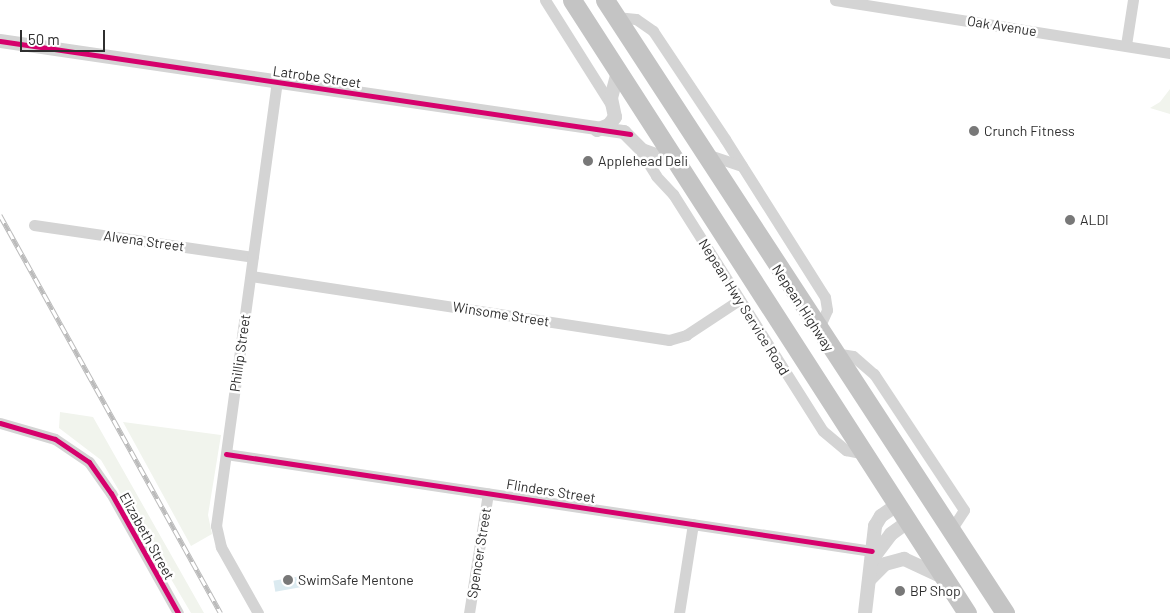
<!DOCTYPE html>
<html>
<head>
<meta charset="utf-8">
<style>
  body { margin:0 }
  #map { position:relative; width:1170px; height:613px; overflow:hidden; background:#fff; font-family:Barlow,sans-serif }
  div>[style] { position:absolute }
  .green>* { inset:0; background:#f1f4ed }
  .water>* { inset:0; background:#dbeaf0; transform-origin:0 0 }
  .minor>* { height:11px; margin:-5.5px; padding:0 5.5px; transform-origin:5.5px; border-radius:5.5px; background:#d4d4d4 }
  .tertiary>* { height:14px; margin:-7px; padding:0 7px; transform-origin:7px; border-radius:7px; background:#d4d4d4 }
  .trunk>* { height:19px; margin:-9.5px; padding:0 9.5px; transform-origin:9.5px; border-radius:9.5px; background:#c4c4c4 }
  .rail>* { height:5px; margin-top:-2.5px; transform-origin:0; background:repeating-linear-gradient(90deg,#fff 0 9px,#bbb 0 18px); box-sizing:border-box; border-block:1px solid #bbb }
  .cycleway>* { height:5px; margin:-2.5px; padding:0 2.5px; transform-origin:2.5px; border-radius:2.5px; background:#d6006c }
  .dots>* { width:14px; height:14px; translate:-50% -50%; box-sizing:border-box; border:2px solid #fff; border-radius:50% }
  span { translate:-50% -50%; white-space:nowrap; text-align:center; line-height:1.15; -webkit-text-stroke:5px #fff; paint-order:stroke }
  .street-label { font-size:14px; color:#2f2f2f }
  .poi-label { font-size:14px; color:#2f2f2f }
  .left { translate:0 -50%; text-align:left }
  .scale { position:absolute; left:20px; top:30px; width:85px; height:22px; box-sizing:border-box; border:2px solid #2f2f2f; border-top:0; padding-left:6px; font-size:15px; line-height:18px; white-space:nowrap; color:#2f2f2f; -webkit-text-stroke:4px #fff; paint-order:stroke }
</style>
</head>
<body>
<div id="map">
  <div class="green">
    <i style="clip-path:polygon(1170px 89px,1170px 114px,1150px 108px,1160px 102px)"></i>
    <i style="clip-path:polygon(60px 412px,93px 417px,204px 613px,191px 613px,101px 460px,59px 428px)"></i>
    <i style="clip-path:polygon(123px 422px,221px 435px,208px 515px,212px 534px,191px 546px)"></i>
  </div>
  <div class="water">
    <i style="left:301px;top:576px;width:11px;height:28px;rotate:80deg"></i>
  </div>
  <div class="minor">
    <i style="left:545px;top:0;width:124px;rotate:57.8deg"></i>
    <i style="left:835px;top:0;width:339px;rotate:9deg"></i>
    <i style="left:616px;top:17px;width:20px;rotate:6deg"></i>
    <i style="left:636px;top:19px;width:21px;rotate:35deg"></i>
    <i style="left:653px;top:31px;width:130px;rotate:56.3deg"></i>
    <i style="left:725px;top:139px;width:187px;rotate:57.7deg"></i>
    <i style="left:825px;top:297px;width:13px;rotate:81deg"></i>
    <i style="left:827px;top:310px;width:22px;rotate:114deg"></i>
    <i style="left:1126px;top:45px;width:46px;rotate:-81.2deg"></i>
    <i style="left:637px;top:145px;width:36px;rotate:58deg"></i>
    <i style="left:656px;top:176px;width:25px;rotate:47deg"></i>
    <i style="left:673px;top:194px;width:280px;rotate:57.7deg"></i>
    <i style="left:823px;top:431px;width:30px;rotate:40deg"></i>
    <i style="left:846px;top:450px;width:19px;rotate:12deg"></i>
    <i style="left:703px;top:153px;width:41px;rotate:18.4deg"></i>
    <i style="left:34px;top:225px;width:221px;rotate:8.3deg"></i>
    <i style="left:251px;top:276px;width:423px;rotate:8.7deg"></i>
    <i style="left:669px;top:340px;width:18px;rotate:-16deg"></i>
    <i style="left:686px;top:335px;width:64px;rotate:-33.4deg"></i>
    <i style="left:834px;top:353px;width:19px;rotate:9deg"></i>
    <i style="left:853px;top:356px;width:28px;rotate:41deg"></i>
    <i style="left:874px;top:374px;width:163px;rotate:56.5deg"></i>
    <i style="left:964px;top:510px;width:24px;rotate:123deg"></i>
    <i style="left:0;top:423px;width:57px;rotate:16.2deg"></i>
    <i style="left:55px;top:439px;width:41px;rotate:34.1deg"></i>
    <i style="left:89px;top:462px;width:38px;rotate:55deg"></i>
    <i style="left:111px;top:493px;width:137px;rotate:60.8deg"></i>
    <i style="left:226px;top:454px;width:653px;rotate:8.54deg"></i>
    <i style="left:258px;top:613px;width:76px;rotate:-119.3deg"></i>
    <i style="left:221px;top:547px;width:22px;rotate:-103deg"></i>
    <i style="left:216px;top:526px;width:447px;rotate:-82.2deg"></i>
    <i style="left:469px;top:613px;width:121px;rotate:-81deg"></i>
    <i style="left:679px;top:613px;width:90px;rotate:-81.1deg"></i>
  </div>
  <div class="tertiary">
    <i style="left:0;top:41px;width:631px;rotate:8.3deg"></i>
    <i style="left:624px;top:132px;width:25px;rotate:45deg"></i>
    <i style="left:642px;top:150px;width:37px;rotate:20deg"></i>
    <i style="left:597px;top:130px;width:13px;rotate:-23deg"></i>
    <i style="left:609px;top:125px;width:10px;rotate:-53deg"></i>
    <i style="left:615px;top:117px;width:19px;rotate:-102deg"></i>
    <i style="left:611px;top:98px;width:27px;rotate:-75deg"></i>
    <i style="left:873px;top:558px;width:30px;rotate:-53deg"></i>
    <i style="left:891px;top:534px;width:22px;rotate:-36deg"></i>
    <i style="left:870px;top:579px;width:21px;rotate:-45deg"></i>
    <i style="left:885px;top:564px;width:20px;rotate:-15deg"></i>
    <i style="left:904px;top:559px;width:43px;rotate:24.8deg"></i>
    <i style="left:865px;top:613px;width:88px;rotate:-83.4deg"></i>
    <i style="left:875px;top:526px;width:12px;rotate:-59deg"></i>
    <i style="left:881px;top:516px;width:21px;rotate:-35deg"></i>
  </div>
  <div class="trunk">
    <i style="left:572px;top:0;width:729px;rotate:57.2deg"></i>
    <i style="left:605px;top:0;width:732px;rotate:56.87deg"></i>
  </div>
  <div class="rail">
    <i style="left:0;top:215px;width:455px;rotate:61deg"></i>
  </div>
  <div class="cycleway">
    <i style="left:0;top:41px;width:637px;rotate:8.4deg"></i>
    <i style="left:0;top:423px;width:57px;rotate:16.2deg"></i>
    <i style="left:55px;top:439px;width:41px;rotate:34.1deg"></i>
    <i style="left:89px;top:462px;width:38px;rotate:55deg"></i>
    <i style="left:111px;top:493px;width:137px;rotate:60.8deg"></i>
    <i style="left:226px;top:454px;width:653px;rotate:8.54deg"></i>
  </div>
  <div class="dots">
    <i style="left:974px;top:131px;background:#787878"></i>
    <i style="left:588px;top:161px;background:#787878"></i>
    <i style="left:1070px;top:220px;background:#787878"></i>
    <i style="left:288px;top:580px;background:#787878"></i>
    <i style="left:900px;top:591px;background:#787878"></i>
  </div>
  <div class="street-label">
    <span style="left:1002px;top:26px;rotate:9deg">Oak Avenue</span>
    <span style="left:317px;top:77px;rotate:8deg">Latrobe Street</span>
    <span style="left:144px;top:241px;rotate:8deg">Alvena Street</span>
    <span style="left:744px;top:307px;rotate:58deg">Nepean Hwy Service Road</span>
    <span style="left:803px;top:308px;rotate:57deg">Nepean Highway</span>
    <span style="left:501px;top:314px;rotate:9deg">Winsome Street</span>
    <span style="left:240px;top:353px;rotate:-82deg">Phillip Street</span>
    <span style="left:551px;top:491px;rotate:9deg">Flinders Street</span>
    <span style="left:147px;top:536px;rotate:61deg">Elizabeth Street</span>
    <span style="left:479px;top:553px;rotate:-81deg">Spencer Street</span>
  </div>
  <div class="poi-label">
    <span class="left" style="left:984px;top:131px">Crunch Fitness</span>
    <span class="left" style="left:598px;top:161px">Applehead Deli</span>
    <span class="left" style="left:1080px;top:220px">ALDI</span>
    <span class="left" style="left:298px;top:580px">SwimSafe Mentone</span>
    <span class="left" style="left:910px;top:591px">BP Shop</span>
  </div>
  <div class="scale">50 m</div>
</div>
</body>
</html>
